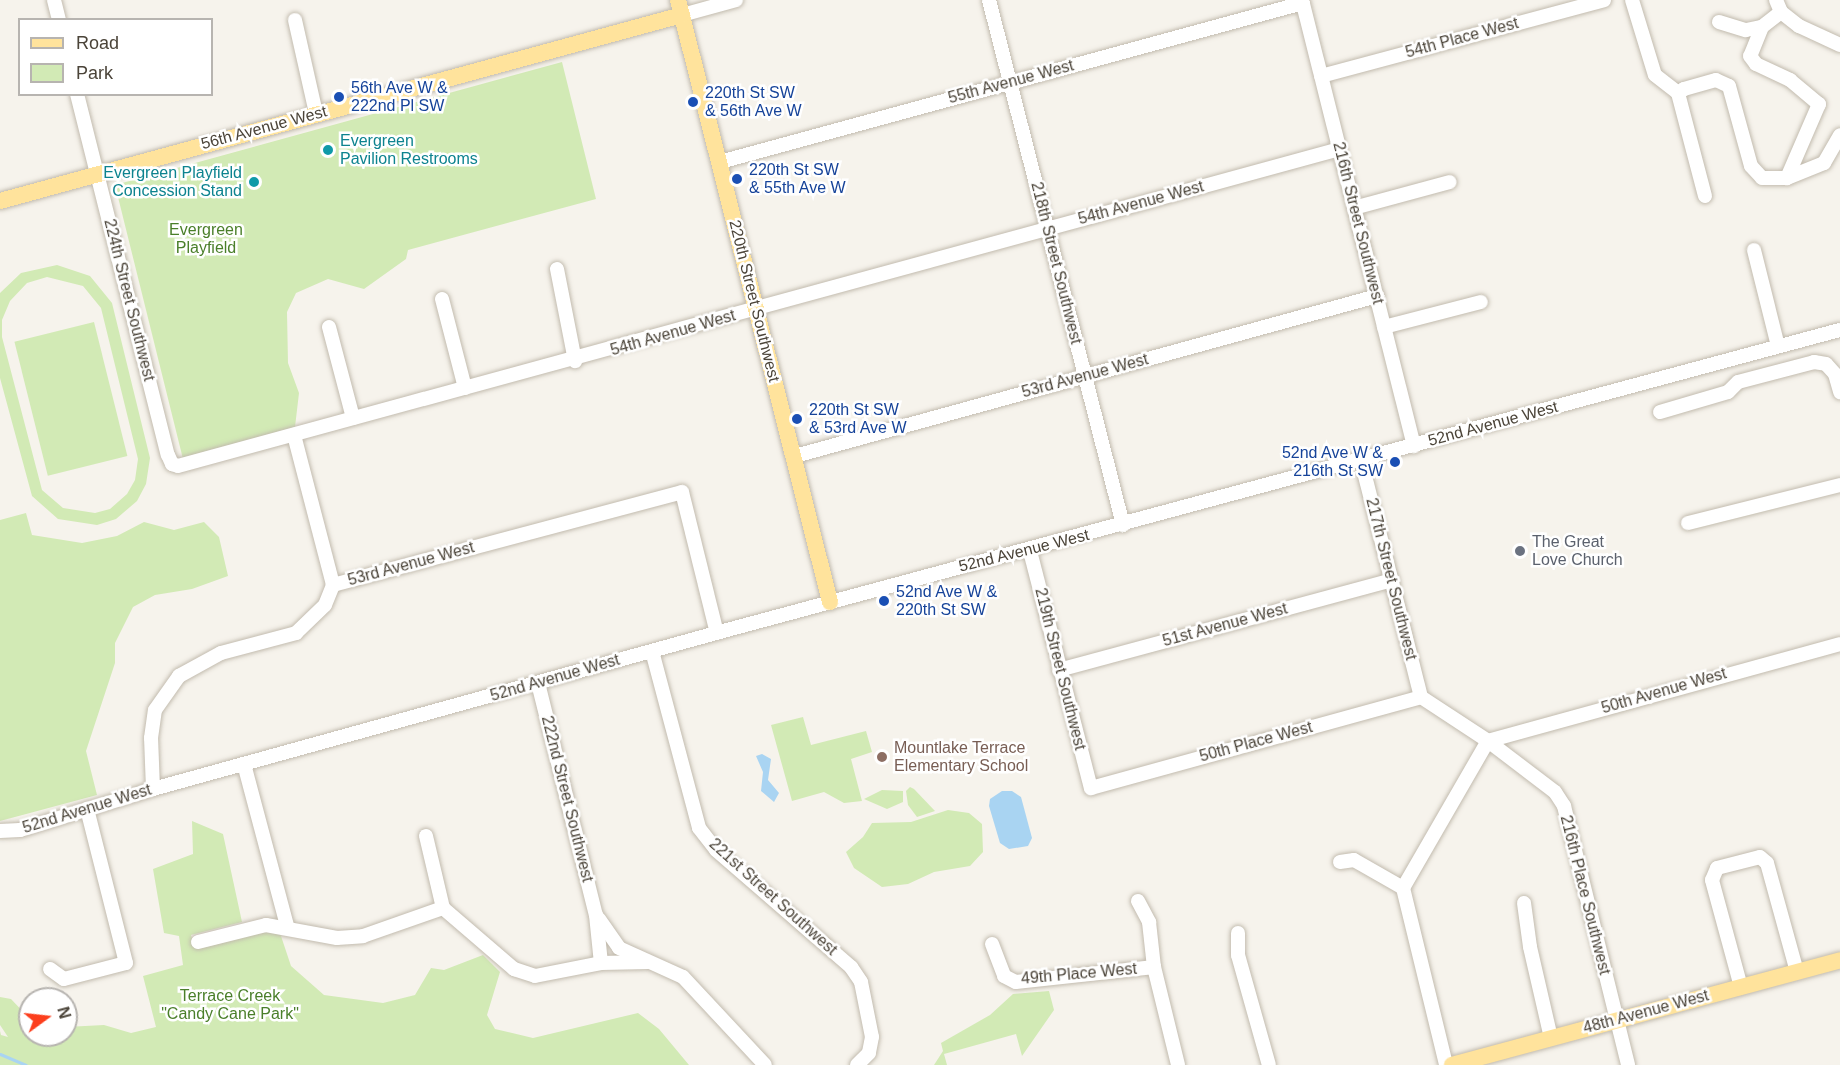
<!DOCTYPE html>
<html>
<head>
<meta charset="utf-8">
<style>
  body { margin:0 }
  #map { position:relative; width:1840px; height:1065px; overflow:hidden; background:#f6f3ec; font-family:Helvetica,sans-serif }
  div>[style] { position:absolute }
  .green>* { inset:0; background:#d2eab5; transform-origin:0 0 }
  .water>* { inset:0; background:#a9d4f2 }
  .stream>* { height:3px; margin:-1.5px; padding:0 1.5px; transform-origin:1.5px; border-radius:1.5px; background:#a9d4f2 }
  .roads { filter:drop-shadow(0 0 2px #c2bbae) drop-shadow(0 0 2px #c2bbae) }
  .minor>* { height:14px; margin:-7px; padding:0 7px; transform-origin:7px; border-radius:7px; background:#fff }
  .major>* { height:16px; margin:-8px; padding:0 8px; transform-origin:8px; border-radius:8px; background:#ffe39c }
  .dots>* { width:16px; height:16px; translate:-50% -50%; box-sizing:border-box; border:3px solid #fff; border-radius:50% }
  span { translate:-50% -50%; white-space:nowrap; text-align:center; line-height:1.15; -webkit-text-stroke:5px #fff; paint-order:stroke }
  .street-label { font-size:16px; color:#4b4439 }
  .transit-label { font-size:16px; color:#164399 }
  .left { translate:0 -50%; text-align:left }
  .right { translate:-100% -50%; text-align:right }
  .culture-label { font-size:16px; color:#0d838f }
  .park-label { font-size:16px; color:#4a7f2a }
  .worship-label { font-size:16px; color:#5b616d }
  .education-label { font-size:16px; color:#785e54 }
  .legend { position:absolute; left:18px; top:18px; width:195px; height:78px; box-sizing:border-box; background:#fff; border:2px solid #b7b4b0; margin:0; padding:8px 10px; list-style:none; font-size:18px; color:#4b4439 }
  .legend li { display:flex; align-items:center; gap:12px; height:30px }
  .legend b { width:30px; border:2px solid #b7b4b0 }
  .north { position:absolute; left:18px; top:987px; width:60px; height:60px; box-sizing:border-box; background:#fff; border:2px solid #b7b4b0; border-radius:50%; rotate:75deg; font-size:16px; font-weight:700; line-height:24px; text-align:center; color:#4b4439 }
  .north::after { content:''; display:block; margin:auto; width:21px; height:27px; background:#fc3f1d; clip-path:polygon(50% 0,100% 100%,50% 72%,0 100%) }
</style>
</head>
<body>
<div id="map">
  <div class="green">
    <i style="clip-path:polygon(562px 62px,596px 199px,408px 250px,406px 259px,364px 289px,328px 279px,296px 293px,287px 312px,288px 363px,299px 393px,295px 427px,183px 459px,115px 185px)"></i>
    <i style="clip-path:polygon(evenodd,57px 265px,90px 276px,112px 303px,150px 458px,146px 484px,137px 501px,116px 519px,97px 525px,58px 519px,32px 496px,0 378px,0 293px,21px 273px,57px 265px,47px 277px,83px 286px,101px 308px,138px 459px,135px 480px,127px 494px,110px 509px,95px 513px,63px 508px,42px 490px,2px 337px,2px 320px,10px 301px,27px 283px,47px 277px)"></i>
    <i style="left:94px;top:322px;width:138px;height:82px;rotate:76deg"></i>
    <i style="clip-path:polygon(26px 513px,32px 535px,82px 543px,117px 536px,144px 522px,174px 530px,204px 522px,219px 537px,228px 576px,192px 589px,155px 595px,133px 607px,115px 643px,115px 663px,86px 751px,97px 795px,0 821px,0 520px)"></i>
    <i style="clip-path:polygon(803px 717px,811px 745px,866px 731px,872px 752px,851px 759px,862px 801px,844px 803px,824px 792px,792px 801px,771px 725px)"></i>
    <i style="clip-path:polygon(910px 787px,914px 789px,935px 811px,917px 817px,908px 805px,906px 791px)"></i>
    <i style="clip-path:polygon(882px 790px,903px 791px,903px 802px,887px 809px,864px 799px)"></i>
    <i style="clip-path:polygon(948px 810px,969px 813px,982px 824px,983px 852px,970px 866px,934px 872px,908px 884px,882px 887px,854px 868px,846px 852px,863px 837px,872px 823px,911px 822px)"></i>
    <i style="clip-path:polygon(192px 821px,223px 834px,242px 922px,191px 935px,194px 945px,279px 930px,291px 966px,324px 995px,383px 1003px,415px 995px,431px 968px,444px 970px,483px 955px,500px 972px,487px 1015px,495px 1029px,533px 1038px,638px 1013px,659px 1029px,689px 1065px,0 1065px,0 1031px,1px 1035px,8px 1037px,0 1025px,0 997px,11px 999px,30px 1019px,30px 1035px,66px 1035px,66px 1027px,104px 1025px,131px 1033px,156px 1027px,143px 976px,183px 965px,179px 936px,164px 933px,153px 869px,193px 854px)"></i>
    <i style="clip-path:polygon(1049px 991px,1054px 1010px,1022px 1056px,1016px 1034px,944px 1054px,947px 1065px,934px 1065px,943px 1051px,941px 1043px,990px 1015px,1013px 994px)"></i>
  </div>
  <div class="water">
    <i style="clip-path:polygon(762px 754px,771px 759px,768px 780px,779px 793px,774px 802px,761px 791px,763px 772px,756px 756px)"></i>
    <i style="clip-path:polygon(1002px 791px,1012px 791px,1021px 797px,1032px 838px,1028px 846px,1009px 849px,1000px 843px,989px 806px,990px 799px)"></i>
  </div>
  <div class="stream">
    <i style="left:0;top:1054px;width:28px;rotate:23deg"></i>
  </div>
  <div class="roads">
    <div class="minor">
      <i style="left:54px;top:0;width:21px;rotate:76deg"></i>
      <i style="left:989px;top:0;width:542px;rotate:75.68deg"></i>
      <i style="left:1302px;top:0;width:460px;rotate:75.9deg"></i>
      <i style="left:1632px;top:0;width:78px;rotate:73deg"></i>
      <i style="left:1655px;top:75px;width:29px;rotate:38deg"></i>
      <i style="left:1776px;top:0;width:13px;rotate:67deg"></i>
      <i style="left:1781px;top:12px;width:23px;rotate:38deg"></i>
      <i style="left:1799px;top:26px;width:45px;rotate:24.9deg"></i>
      <i style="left:1781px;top:12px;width:24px;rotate:142deg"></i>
      <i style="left:1762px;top:27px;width:31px;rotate:112deg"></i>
      <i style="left:1750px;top:56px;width:10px;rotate:53deg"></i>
      <i style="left:1756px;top:64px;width:38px;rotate:25deg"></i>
      <i style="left:1790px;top:80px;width:38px;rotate:40deg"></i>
      <i style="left:1819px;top:104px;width:81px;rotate:113.4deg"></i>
      <i style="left:682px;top:15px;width:56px;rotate:-15.5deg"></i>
      <i style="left:295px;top:20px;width:95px;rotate:77.3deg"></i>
      <i style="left:1719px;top:22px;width:28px;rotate:17deg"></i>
      <i style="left:1746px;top:30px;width:16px;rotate:-11deg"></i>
      <i style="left:1321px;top:76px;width:293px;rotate:-15deg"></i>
      <i style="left:77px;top:94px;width:372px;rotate:75.9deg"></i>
      <i style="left:168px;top:455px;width:10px;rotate:66deg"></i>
      <i style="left:172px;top:464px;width:6px;rotate:18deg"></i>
      <i style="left:178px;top:466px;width:1204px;rotate:-15.26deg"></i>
      <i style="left:720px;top:162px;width:604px;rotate:-15.26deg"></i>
      <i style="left:1705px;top:196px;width:106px;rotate:-104.7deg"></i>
      <i style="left:1678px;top:93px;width:7px;rotate:-34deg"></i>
      <i style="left:1684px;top:89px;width:33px;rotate:-16deg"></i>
      <i style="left:1716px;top:80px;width:14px;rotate:25deg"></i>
      <i style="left:1729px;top:86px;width:83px;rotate:74.6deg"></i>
      <i style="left:1751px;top:166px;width:16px;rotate:47deg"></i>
      <i style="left:1762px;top:178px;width:25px"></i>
      <i style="left:1787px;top:178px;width:40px;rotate:-22deg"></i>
      <i style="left:1824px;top:163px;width:32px;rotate:-60deg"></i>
      <i style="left:1354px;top:208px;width:99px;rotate:-15.2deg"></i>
      <i style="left:1754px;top:250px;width:99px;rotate:76deg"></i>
      <i style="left:557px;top:269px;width:94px;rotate:78.9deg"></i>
      <i style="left:442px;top:299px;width:92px;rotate:75.5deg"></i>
      <i style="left:329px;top:327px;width:94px;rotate:75.2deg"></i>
      <i style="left:1384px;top:327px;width:100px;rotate:-14.5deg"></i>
      <i style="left:1660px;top:412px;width:71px;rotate:-16.4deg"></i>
      <i style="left:1728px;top:392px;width:14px;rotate:-45deg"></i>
      <i style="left:1738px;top:382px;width:79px;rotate:-14.7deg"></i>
      <i style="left:1814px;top:362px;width:12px;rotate:9deg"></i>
      <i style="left:1826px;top:364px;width:13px;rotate:48deg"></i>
      <i style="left:1835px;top:374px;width:19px;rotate:74deg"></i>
      <i style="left:294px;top:435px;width:155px;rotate:75.4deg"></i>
      <i style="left:795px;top:456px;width:604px;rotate:-15.37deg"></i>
      <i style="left:1361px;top:460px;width:244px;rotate:75.8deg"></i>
      <i style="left:1688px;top:523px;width:157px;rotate:-14deg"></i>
      <i style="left:1030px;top:551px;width:245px;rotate:75.6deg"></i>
      <i style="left:1091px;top:788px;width:342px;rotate:-15.4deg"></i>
      <i style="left:652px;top:651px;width:183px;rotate:75.1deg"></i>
      <i style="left:699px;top:828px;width:28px;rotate:52deg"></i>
      <i style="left:716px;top:850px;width:179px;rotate:40.9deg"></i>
      <i style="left:851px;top:967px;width:18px;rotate:56deg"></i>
      <i style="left:861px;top:982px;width:56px;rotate:78.7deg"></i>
      <i style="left:872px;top:1037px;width:16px;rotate:101deg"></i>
      <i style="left:869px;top:1053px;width:17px;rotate:135deg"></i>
      <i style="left:1059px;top:670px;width:345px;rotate:-15.1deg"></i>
      <i style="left:538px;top:683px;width:239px;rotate:76deg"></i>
      <i style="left:596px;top:915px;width:48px;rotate:84.1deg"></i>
      <i style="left:1421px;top:697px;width:80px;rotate:33.3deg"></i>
      <i style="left:1488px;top:741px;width:84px;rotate:37.3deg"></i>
      <i style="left:1555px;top:792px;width:17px;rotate:57deg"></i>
      <i style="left:1564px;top:806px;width:267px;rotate:76.1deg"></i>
      <i style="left:244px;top:764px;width:168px;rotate:75.1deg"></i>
      <i style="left:153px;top:789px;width:51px;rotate:-92.2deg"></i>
      <i style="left:151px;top:738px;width:28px;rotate:-82deg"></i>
      <i style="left:155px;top:710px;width:42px;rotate:-54.8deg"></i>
      <i style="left:179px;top:676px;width:48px;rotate:-28.7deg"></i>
      <i style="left:221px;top:653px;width:78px;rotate:-14.9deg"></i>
      <i style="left:296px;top:633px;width:40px;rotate:-44deg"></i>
      <i style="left:325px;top:605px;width:22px;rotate:-68deg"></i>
      <i style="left:333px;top:585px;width:361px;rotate:-14.9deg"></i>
      <i style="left:682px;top:492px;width:145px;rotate:76.1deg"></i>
      <i style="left:0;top:831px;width:20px;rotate:-3deg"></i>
      <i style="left:20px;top:830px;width:139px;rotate:-17.1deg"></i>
      <i style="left:153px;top:789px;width:596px;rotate:-15.48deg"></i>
      <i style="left:727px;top:630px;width:1153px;rotate:-15.09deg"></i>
      <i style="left:426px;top:836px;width:74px;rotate:76.7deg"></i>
      <i style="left:1340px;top:862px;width:14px;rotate:-8deg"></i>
      <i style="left:1354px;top:860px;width:56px;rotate:29.7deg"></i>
      <i style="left:1403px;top:888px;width:182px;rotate:76.3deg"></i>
      <i style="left:1403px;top:888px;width:170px;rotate:-60deg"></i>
      <i style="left:1488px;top:741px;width:365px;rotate:-15.4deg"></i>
      <i style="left:1138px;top:901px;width:24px;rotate:62deg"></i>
      <i style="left:1149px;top:922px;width:45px;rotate:83.7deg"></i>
      <i style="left:1154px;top:967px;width:101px;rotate:76.2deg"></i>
      <i style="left:1524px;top:903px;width:44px;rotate:82.2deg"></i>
      <i style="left:1530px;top:947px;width:93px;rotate:77deg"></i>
      <i style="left:599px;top:919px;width:35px;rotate:55deg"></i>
      <i style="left:619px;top:948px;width:70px;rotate:24.4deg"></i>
      <i style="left:683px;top:977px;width:120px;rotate:47deg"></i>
      <i style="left:1238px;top:933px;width:22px;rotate:90deg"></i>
      <i style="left:1238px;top:955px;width:114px;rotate:74.3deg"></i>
      <i style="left:198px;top:942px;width:70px;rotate:-14deg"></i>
      <i style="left:266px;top:925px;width:72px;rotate:10.4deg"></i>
      <i style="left:337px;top:938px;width:26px;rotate:-4deg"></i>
      <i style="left:363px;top:936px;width:85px;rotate:-19.3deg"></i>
      <i style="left:443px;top:908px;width:94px;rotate:40.7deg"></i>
      <i style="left:514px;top:969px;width:22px;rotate:18deg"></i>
      <i style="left:535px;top:976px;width:67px;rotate:-11.1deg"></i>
      <i style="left:601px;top:963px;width:47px;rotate:-1.2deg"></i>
      <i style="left:992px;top:944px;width:34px;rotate:69deg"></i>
      <i style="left:1004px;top:976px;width:13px;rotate:27deg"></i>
      <i style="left:1016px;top:982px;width:139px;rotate:-6.2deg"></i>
      <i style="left:50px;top:969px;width:17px;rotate:36deg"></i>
      <i style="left:64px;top:979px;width:64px;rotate:-14.5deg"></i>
      <i style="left:126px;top:963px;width:159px;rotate:-104.2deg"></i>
      <i style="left:1741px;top:987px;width:111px;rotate:-105.2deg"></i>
      <i style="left:1712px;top:880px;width:13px;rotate:-67deg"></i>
      <i style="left:1717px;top:868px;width:44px;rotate:-14.3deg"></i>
      <i style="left:1760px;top:857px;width:9px;rotate:41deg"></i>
      <i style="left:1767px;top:863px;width:113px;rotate:74.6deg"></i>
    </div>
    <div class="major">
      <i style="left:678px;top:0;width:621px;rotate:75.83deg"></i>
      <i style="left:0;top:201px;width:707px;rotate:-15.26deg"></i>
      <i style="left:1452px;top:1065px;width:402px;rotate:-15.1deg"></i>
    </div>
  </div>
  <div class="dots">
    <i style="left:339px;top:97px;background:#1a4fb4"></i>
    <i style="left:693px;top:102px;background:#1a4fb4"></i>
    <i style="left:328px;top:150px;background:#0f9aa8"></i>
    <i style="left:737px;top:179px;background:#1a4fb4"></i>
    <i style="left:254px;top:182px;background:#0f9aa8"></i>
    <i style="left:797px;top:419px;background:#1a4fb4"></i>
    <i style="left:1395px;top:462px;background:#1a4fb4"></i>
    <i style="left:1520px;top:551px;background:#6b7280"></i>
    <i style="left:884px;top:601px;background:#1a4fb4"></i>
    <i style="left:882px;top:757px;background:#8d6e63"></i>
  </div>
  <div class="street-label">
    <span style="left:1462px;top:38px;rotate:-15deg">54th Place West</span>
    <span style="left:1011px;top:82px;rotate:-15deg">55th Avenue West</span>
    <span style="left:264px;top:128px;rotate:-15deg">56th Avenue West</span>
    <span style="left:1141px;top:203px;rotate:-15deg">54th Avenue West</span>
    <span style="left:1358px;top:223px;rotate:76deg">216th Street Southwest</span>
    <span style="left:1056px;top:263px;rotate:76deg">218th Street Southwest</span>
    <span style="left:129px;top:300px;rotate:76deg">224th Street Southwest</span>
    <span style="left:754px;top:301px;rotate:76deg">220th Street Southwest</span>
    <span style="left:673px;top:333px;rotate:-16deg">54th Avenue West</span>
    <span style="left:1085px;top:376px;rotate:-15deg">53rd Avenue West</span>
    <span style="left:1493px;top:424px;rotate:-15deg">52nd Avenue West</span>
    <span style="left:1024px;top:551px;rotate:-14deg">52nd Avenue West</span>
    <span style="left:411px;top:564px;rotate:-15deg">53rd Avenue West</span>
    <span style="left:1391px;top:579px;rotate:76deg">217th Street Southwest</span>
    <span style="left:1225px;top:625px;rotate:-15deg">51st Avenue West</span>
    <span style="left:1060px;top:669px;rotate:76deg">219th Street Southwest</span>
    <span style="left:555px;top:678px;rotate:-16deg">52nd Avenue West</span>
    <span style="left:1664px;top:691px;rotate:-16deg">50th Avenue West</span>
    <span style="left:1256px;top:742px;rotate:-15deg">50th Place West</span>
    <span style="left:567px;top:799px;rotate:76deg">222nd Street Southwest</span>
    <span style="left:87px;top:809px;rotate:-17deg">52nd Avenue West</span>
    <span style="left:1585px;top:895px;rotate:76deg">216th Place Southwest</span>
    <span style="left:773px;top:897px;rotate:42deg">221st Street Southwest</span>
    <span style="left:1079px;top:974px;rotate:-5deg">49th Place West</span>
    <span style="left:1646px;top:1012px;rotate:-15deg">48th Avenue West</span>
  </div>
  <div class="transit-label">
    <span class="left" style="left:351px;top:97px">56th Ave W &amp;<br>222nd Pl SW</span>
    <span class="left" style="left:705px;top:102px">220th St SW<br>&amp; 56th Ave W</span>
    <span class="left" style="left:749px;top:179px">220th St SW<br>&amp; 55th Ave W</span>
    <span class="left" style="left:809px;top:419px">220th St SW<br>&amp; 53rd Ave W</span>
    <span class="right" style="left:1383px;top:462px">52nd Ave W &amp;<br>216th St SW</span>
    <span class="left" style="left:896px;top:601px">52nd Ave W &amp;<br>220th St SW</span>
  </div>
  <div class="culture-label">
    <span class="left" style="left:340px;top:150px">Evergreen<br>Pavilion Restrooms</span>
    <span class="right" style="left:242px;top:182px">Evergreen Playfield<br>Concession Stand</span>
  </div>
  <div class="park-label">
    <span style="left:206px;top:239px">Evergreen<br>Playfield</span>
    <span style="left:230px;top:1005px">Terrace Creek<br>"Candy Cane Park"</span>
  </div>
  <div class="worship-label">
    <span class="left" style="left:1532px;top:551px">The Great<br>Love Church</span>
  </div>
  <div class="education-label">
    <span class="left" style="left:894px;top:757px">Mountlake Terrace<br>Elementary School</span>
  </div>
  <ul class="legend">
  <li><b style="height:8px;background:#ffe39c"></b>Road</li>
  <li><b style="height:16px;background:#d2eab5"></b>Park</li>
  </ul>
  <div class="north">N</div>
</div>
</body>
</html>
